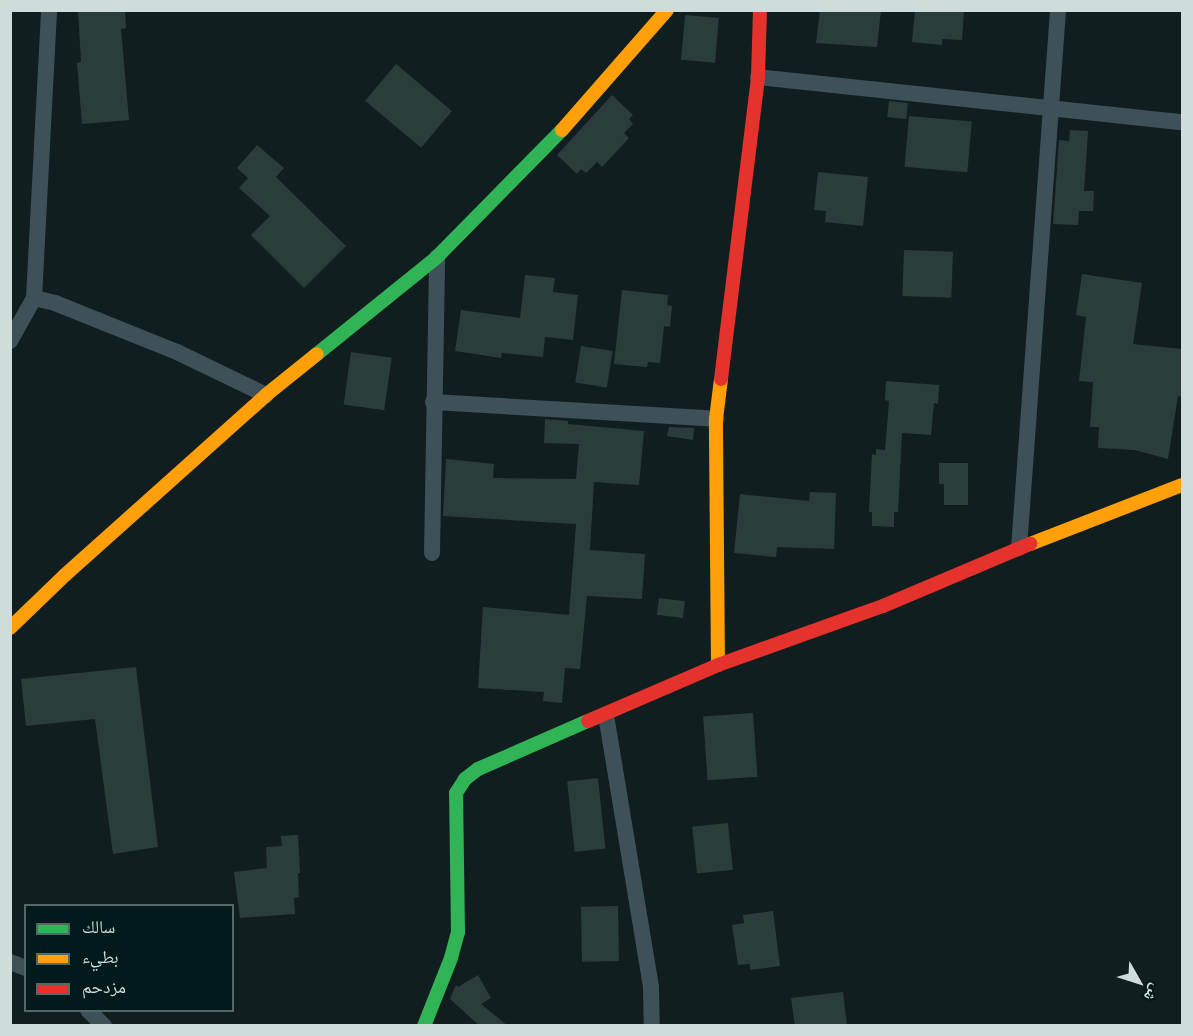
<!DOCTYPE html>
<html>
<head>
<meta charset="utf-8">
<style>
  body { margin:0 }
  #map { position:relative; width:1193px; height:1036px; overflow:hidden; background:#111e1f; font-family:Barlow,"Noto Naskh Arabic",sans-serif }
  div>[style] { position:absolute }
  .building>* { inset:0; background:#2b3d3a; transform-origin:0 0 }
  .street>* { height:16px; margin:-8px; padding:0 8px; transform-origin:8px; border-radius:8px; background:#3e5058 }
  .fast>* { height:14px; margin:-7px; padding:0 7px; transform-origin:7px; border-radius:7px; background:#30b455 }
  .slow>* { height:14px; margin:-7px; padding:0 7px; transform-origin:7px; border-radius:7px; background:#ff9f0a }
  .jam>* { height:14px; margin:-7px; padding:0 7px; transform-origin:7px; border-radius:7px; background:#e5322d }
  span { translate:-50% -50%; white-space:nowrap; text-align:center; line-height:1.15; -webkit-text-stroke:5px #021a1b; paint-order:stroke }
  .frame { position:absolute; inset:0; border:12px solid #cedcdc; pointer-events:none }
  .legend { position:absolute; left:24px; top:904px; width:210px; height:108px; box-sizing:border-box; background:#021a1b; border:2px solid #546868; margin:0; padding:8px 10px; list-style:none; font-size:18px; color:#cedcdc }
  .legend li { display:flex; align-items:center; gap:12px; height:30px }
  .legend b { width:30px; border:2px solid #546868 }
  .north { position:absolute; left:1109px; top:952px; width:60px; height:60px; -webkit-text-stroke:4px #021a1b; paint-order:stroke; rotate:129deg; font-size:16px; font-weight:700; line-height:24px; text-align:center; color:#cedcdc }
  .north::after { content:''; display:block; margin:auto; width:21px; height:27px; background:#cedcdc; clip-path:polygon(50% 0,100% 100%,50% 72%,0 100%) }
</style>
</head>
<body>
<div id="map">
  <div class="building">
    <i style="clip-path:polygon(78px 10px,125px 10px,126px 28px,121px 29px,129px 120px,82px 124px,77px 63px,81px 62px)"></i>
    <i style="clip-path:polygon(820px 10px,881px 10px,877px 47px,816px 43px)"></i>
    <i style="clip-path:polygon(915px 10px,964px 10px,962px 40px,942px 39px,942px 45px,912px 42px)"></i>
    <i style="left:685px;top:15px;width:34px;height:45px;rotate:5deg"></i>
    <i style="left:396px;top:64px;width:73px;height:48px;rotate:40deg"></i>
    <i style="clip-path:polygon(612px 95px,633px 115px,629px 119px,633px 124px,624px 133px,629px 138px,602px 167px,597px 162px,586px 173px,581px 169px,577px 174px,557px 155px)"></i>
    <i style="left:889px;top:101px;width:19px;height:16px;rotate:6deg"></i>
    <i style="left:909px;top:116px;width:63px;height:51px;rotate:5deg"></i>
    <i style="clip-path:polygon(1070px 130px,1088px 131px,1084px 191px,1094px 191px,1093px 211px,1079px 211px,1078px 225px,1053px 224px,1059px 140px,1069px 141px)"></i>
    <i style="clip-path:polygon(257px 145px,284px 168px,276px 177px,346px 246px,304px 288px,251px 235px,270px 216px,239px 188px,248px 178px,237px 168px)"></i>
    <i style="clip-path:polygon(818px 172px,868px 177px,863px 226px,825px 222px,826px 211px,814px 210px)"></i>
    <i style="left:904px;top:250px;width:49px;height:46px;rotate:2deg"></i>
    <i style="clip-path:polygon(1082px 274px,1142px 283px,1133px 344px,1182px 349px,1182px 397px,1178px 396px,1168px 459px,1135px 450px,1098px 448px,1099px 427px,1090px 427px,1093px 382px,1079px 381px,1086px 317px,1076px 315px)"></i>
    <i style="clip-path:polygon(525px 275px,555px 278px,553px 292px,578px 295px,573px 340px,545px 337px,543px 357px,502px 353px,501px 358px,455px 351px,461px 310px,520px 318px)"></i>
    <i style="clip-path:polygon(622px 290px,668px 295px,667px 305px,672px 306px,670px 327px,664px 326px,660px 363px,648px 362px,647px 367px,614px 364px)"></i>
    <i style="left:581px;top:346px;width:32px;height:37px;rotate:9deg"></i>
    <i style="left:351px;top:352px;width:41px;height:53px;rotate:8deg"></i>
    <i style="clip-path:polygon(886px 381px,939px 385px,938px 404px,934px 403px,931px 435px,902px 433px,898px 512px,894px 512px,894px 527px,872px 526px,872px 512px,869px 512px,872px 454px,876px 455px,876px 449px,885px 450px,889px 401px,885px 400px)"></i>
    <i style="clip-path:polygon(545px 419px,568px 421px,568px 424px,644px 431px,639px 485px,594px 482px,590px 550px,645px 554px,642px 599px,587px 596px,580px 669px,565px 668px,562px 703px,543px 701px,544px 692px,478px 688px,483px 607px,569px 615px,576px 524px,443px 516px,446px 459px,494px 464px,493px 478px,576px 479px,579px 444px,544px 443px)"></i>
    <i style="clip-path:polygon(669px 427px,694px 428px,693px 440px,667px 436px)"></i>
    <i style="clip-path:polygon(939px 463px,968px 463px,968px 505px,944px 505px,944px 484px,939px 484px)"></i>
    <i style="clip-path:polygon(810px 492px,836px 493px,834px 549px,777px 547px,776px 557px,734px 553px,740px 494px,809px 501px)"></i>
    <i style="left:659px;top:598px;width:26px;height:17px;rotate:7deg"></i>
    <i style="clip-path:polygon(136px 667px,158px 847px,113px 854px,95px 719px,26px 726px,21px 679px)"></i>
    <i style="left:753px;top:713px;width:64px;height:50px;rotate:86deg"></i>
    <i style="left:598px;top:778px;width:71px;height:31px;rotate:84deg"></i>
    <i style="left:728px;top:823px;width:47px;height:36px;rotate:84deg"></i>
    <i style="clip-path:polygon(298px 835px,300px 873px,298px 873px,299px 897px,294px 898px,295px 914px,240px 918px,234px 872px,267px 868px,266px 847px,282px 846px,281px 836px)"></i>
    <i style="left:618px;top:906px;width:55px;height:37px;rotate:89deg"></i>
    <i style="clip-path:polygon(773px 911px,780px 966px,750px 970px,750px 964px,738px 965px,732px 925px,744px 923px,743px 915px)"></i>
    <i style="clip-path:polygon(478px 975px,491px 998px,481px 1004px,508px 1026px,480px 1026px,450px 999px,456px 985px,458px 987px)"></i>
    <i style="clip-path:polygon(843px 992px,847px 1026px,795px 1026px,791px 998px)"></i>
  </div>
  <div class="street">
    <i style="left:758px;top:77px;width:426px;rotate:6.1deg"></i>
    <i style="left:34px;top:298px;width:22px;rotate:13deg"></i>
    <i style="left:55px;top:303px;width:131px;rotate:21.9deg"></i>
    <i style="left:177px;top:352px;width:99px;rotate:25.8deg"></i>
    <i style="left:10px;top:341px;width:49px;rotate:-60.8deg"></i>
    <i style="left:34px;top:298px;width:288px;rotate:-87deg"></i>
    <i style="left:433px;top:402px;width:284px;rotate:3.4deg"></i>
    <i style="left:1019px;top:548px;width:539px;rotate:-85.85deg"></i>
    <i style="left:432px;top:553px;width:296px;rotate:-89deg"></i>
    <i style="left:606px;top:715px;width:276px;rotate:80.6deg"></i>
    <i style="left:651px;top:987px;width:39px;rotate:89deg"></i>
    <i style="left:10px;top:962px;width:17px;rotate:21deg"></i>
    <i style="left:88px;top:1010px;width:23px;rotate:45deg"></i>
  </div>
  <div class="fast">
    <i style="left:317px;top:354px;width:154px;rotate:-38.9deg"></i>
    <i style="left:437px;top:257px;width:178px;rotate:-45.5deg"></i>
    <i style="left:424px;top:1026px;width:73px;rotate:-68.3deg"></i>
    <i style="left:451px;top:958px;width:27px;rotate:-75deg"></i>
    <i style="left:458px;top:932px;width:139px;rotate:-90.8deg"></i>
    <i style="left:456px;top:793px;width:17px;rotate:-57deg"></i>
    <i style="left:465px;top:779px;width:16px;rotate:-38deg"></i>
    <i style="left:478px;top:769px;width:120px;rotate:-23.6deg"></i>
  </div>
  <div class="slow">
    <i style="left:562px;top:130px;width:159px;rotate:-48.8deg"></i>
    <i style="left:1030px;top:544px;width:163px;rotate:-21.2deg"></i>
    <i style="left:10px;top:628px;width:76px;rotate:-43.9deg"></i>
    <i style="left:65px;top:575px;width:270px;rotate:-41.8deg"></i>
    <i style="left:266px;top:395px;width:65px;rotate:-38.8deg"></i>
    <i style="left:718px;top:665px;width:246px;rotate:-90.5deg"></i>
    <i style="left:716px;top:419px;width:40px;rotate:-82.9deg"></i>
  </div>
  <div class="jam">
    <i style="left:721px;top:379px;width:304px;rotate:-83deg"></i>
    <i style="left:758px;top:77px;width:67px;rotate:-88.3deg"></i>
    <i style="left:588px;top:721px;width:142px;rotate:-23.3deg"></i>
    <i style="left:718px;top:665px;width:175px;rotate:-19.7deg"></i>
    <i style="left:883px;top:606px;width:160px;rotate:-22.9deg"></i>
  </div>
  <div class="frame"></div>
  <ul class="legend">
  <li><b style="height:8px;background:#30b455"></b>سالك</li>
  <li><b style="height:8px;background:#ff9f0a"></b>بطيء</li>
  <li><b style="height:8px;background:#e5322d"></b>مزدحم</li>
  </ul>
  <div class="north">ش</div>
</div>
</body>
</html>
